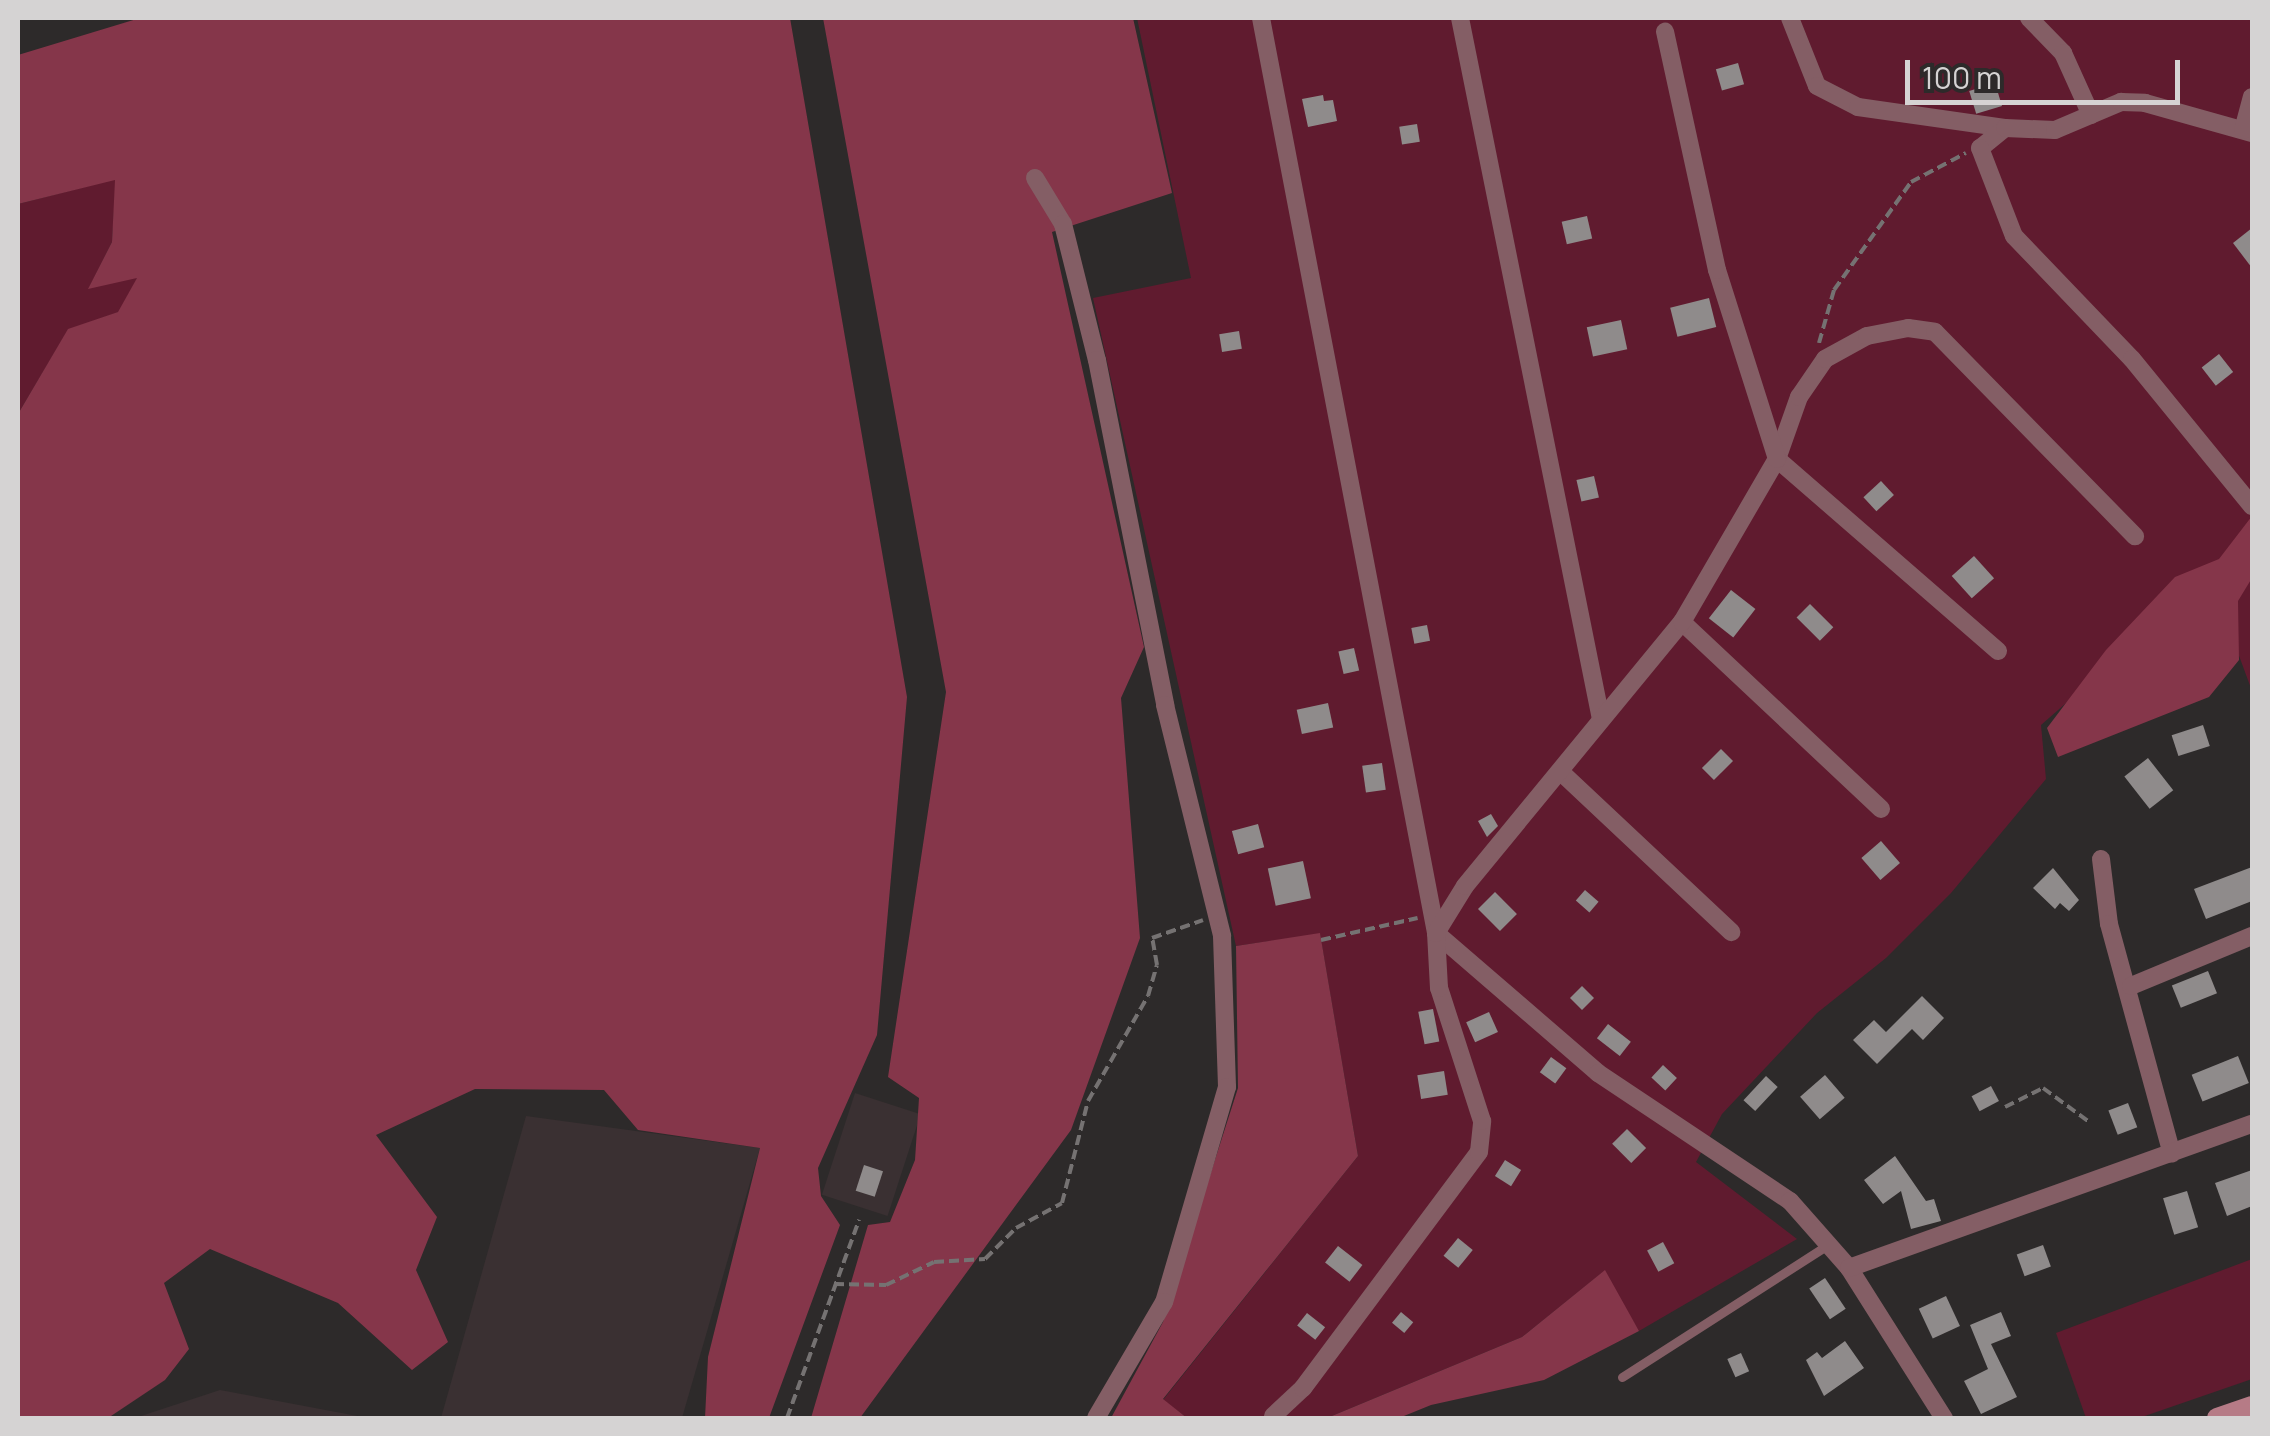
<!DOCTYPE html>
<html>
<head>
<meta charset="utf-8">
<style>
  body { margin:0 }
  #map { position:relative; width:2270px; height:1436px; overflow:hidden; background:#2d2a2a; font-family:Manrope,sans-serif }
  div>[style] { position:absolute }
  .built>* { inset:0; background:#3a3032; transform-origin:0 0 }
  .green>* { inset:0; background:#601b2f }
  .forest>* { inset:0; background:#85364a }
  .building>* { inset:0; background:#8f8b8b; transform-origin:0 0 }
  .path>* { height:4px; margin-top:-2px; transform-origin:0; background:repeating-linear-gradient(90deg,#757272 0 10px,transparent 0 15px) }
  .lane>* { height:9px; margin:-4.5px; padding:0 4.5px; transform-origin:4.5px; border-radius:4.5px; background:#845e65 }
  .street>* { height:18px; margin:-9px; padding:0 9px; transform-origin:9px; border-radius:9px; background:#845e65 }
  .secondary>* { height:20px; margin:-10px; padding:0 10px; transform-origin:10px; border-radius:10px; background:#b67b86 }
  span { translate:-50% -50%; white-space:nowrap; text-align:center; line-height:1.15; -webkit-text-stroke:10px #2d2a2a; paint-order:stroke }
  .frame { position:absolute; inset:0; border:20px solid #d5d3d3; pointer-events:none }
  .scale { position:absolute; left:1905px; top:60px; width:275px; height:45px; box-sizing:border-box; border:5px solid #d5d3d3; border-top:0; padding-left:12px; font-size:30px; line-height:35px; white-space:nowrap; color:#d5d3d3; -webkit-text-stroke:8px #2d2a2a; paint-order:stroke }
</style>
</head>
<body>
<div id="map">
  <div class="built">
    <i style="left:855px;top:1093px;width:69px;height:107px;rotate:18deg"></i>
    <i style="clip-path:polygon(526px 1116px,760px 1148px,682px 1418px,441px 1418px)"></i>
    <i style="clip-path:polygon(220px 1390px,368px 1418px,135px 1418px)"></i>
  </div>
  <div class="green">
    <i style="clip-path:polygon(1137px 18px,2252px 18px,2252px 691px,2210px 577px,2041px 725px,2046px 779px,1951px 893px,1886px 958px,1817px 1013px,1722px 1114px,1696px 1162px,1797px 1239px,1639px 1331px,1603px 1272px,1522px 1337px,1327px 1418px,1187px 1418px,1163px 1400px,1358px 1156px,1320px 934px,1236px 946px,1093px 298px,1191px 278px)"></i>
    <i style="clip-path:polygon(116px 179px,112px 242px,89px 288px,138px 277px,119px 312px,68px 330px,18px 414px,18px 204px)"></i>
    <i style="clip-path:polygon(2252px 1259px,2252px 1379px,2139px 1418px,2086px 1418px,2056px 1333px)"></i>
  </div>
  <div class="forest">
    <i style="clip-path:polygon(140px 18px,790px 18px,907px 697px,877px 1035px,818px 1168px,821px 1196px,840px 1225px,769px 1418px,705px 1418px,708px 1357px,760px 1148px,638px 1130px,604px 1090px,475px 1089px,376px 1135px,437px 1217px,416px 1270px,448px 1342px,412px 1370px,338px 1303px,210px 1249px,164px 1283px,189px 1349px,165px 1380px,108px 1418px,18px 1418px,18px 414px,68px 329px,118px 312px,137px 278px,88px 289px,112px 242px,115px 180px,18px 204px,18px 55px)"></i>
    <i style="clip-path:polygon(823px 18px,1133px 18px,1172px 193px,1052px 232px,1144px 647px,1121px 698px,1140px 938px,1071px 1130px,860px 1418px,811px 1418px,868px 1225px,890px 1222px,915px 1160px,919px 1098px,888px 1077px,946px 692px)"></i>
    <i style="clip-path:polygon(2252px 516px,2252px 578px,2238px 601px,2239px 660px,2209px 697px,2058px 757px,2047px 728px,2106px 650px,2175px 577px,2219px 559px)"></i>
    <i style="clip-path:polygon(1320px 933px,1358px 1156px,1163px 1399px,1187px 1418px,1111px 1418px,1163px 1322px,1238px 1088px,1236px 946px)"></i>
    <i style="clip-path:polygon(1605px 1270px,1639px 1331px,1544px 1380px,1431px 1405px,1399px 1418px,1327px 1418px,1522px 1337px)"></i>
  </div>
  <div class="building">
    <i style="left:1738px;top:63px;width:22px;height:23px;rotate:74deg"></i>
    <i style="left:1995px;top:83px;width:24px;height:27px;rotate:73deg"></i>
    <i style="clip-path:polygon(1323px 95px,1324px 101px,1333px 100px,1337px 121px,1308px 127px,1302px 99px)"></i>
    <i style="left:1417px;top:124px;width:18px;height:18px;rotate:81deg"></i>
    <i style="left:1587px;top:216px;width:23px;height:26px;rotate:77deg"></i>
    <i style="clip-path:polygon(2252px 228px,2252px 268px,2233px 243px)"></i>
    <i style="left:1709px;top:298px;width:30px;height:40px;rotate:76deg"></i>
    <i style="left:1621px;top:320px;width:30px;height:35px;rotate:78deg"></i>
    <i style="left:1239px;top:331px;width:18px;height:20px;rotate:81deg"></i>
    <i style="left:2219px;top:354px;width:23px;height:22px;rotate:52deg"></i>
    <i style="left:1594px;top:476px;width:22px;height:18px;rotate:77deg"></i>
    <i style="left:1881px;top:481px;width:19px;height:24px;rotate:47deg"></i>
    <i style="left:1974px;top:556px;width:30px;height:30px;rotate:48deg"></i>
    <i style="left:1731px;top:590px;width:31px;height:36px;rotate:38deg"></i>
    <i style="left:1810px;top:604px;width:33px;height:19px;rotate:45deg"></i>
    <i style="left:1427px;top:625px;width:16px;height:16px;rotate:79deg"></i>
    <i style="left:1354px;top:648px;width:23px;height:16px;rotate:77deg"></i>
    <i style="left:1328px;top:703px;width:25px;height:32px;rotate:78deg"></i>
    <i style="left:2203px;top:725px;width:22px;height:33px;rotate:72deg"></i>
    <i style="left:1721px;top:749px;width:17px;height:27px;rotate:45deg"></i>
    <i style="left:2148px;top:758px;width:41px;height:30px;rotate:52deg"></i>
    <i style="left:1382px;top:763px;width:27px;height:20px;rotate:82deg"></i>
    <i style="clip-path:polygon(1491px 814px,1498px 826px,1487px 837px,1478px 821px)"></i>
    <i style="left:1258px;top:824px;width:24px;height:27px;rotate:75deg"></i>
    <i style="left:1881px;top:841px;width:29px;height:26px;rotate:49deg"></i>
    <i style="left:1303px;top:861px;width:38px;height:36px;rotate:78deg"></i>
    <i style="clip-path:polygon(2252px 867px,2252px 901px,2206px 919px,2194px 889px)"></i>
    <i style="clip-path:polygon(2053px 868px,2079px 900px,2069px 911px,2060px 903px,2055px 909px,2033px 888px)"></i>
    <i style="left:1585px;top:890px;width:18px;height:14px;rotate:41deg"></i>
    <i style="left:1495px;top:892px;width:31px;height:24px;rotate:45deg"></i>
    <i style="left:2208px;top:971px;width:24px;height:39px;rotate:68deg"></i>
    <i style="left:1582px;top:986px;width:17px;height:17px;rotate:45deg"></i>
    <i style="clip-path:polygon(1922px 996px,1944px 1018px,1923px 1040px,1912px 1029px,1877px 1064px,1853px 1040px,1874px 1020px,1886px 1032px)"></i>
    <i style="left:1433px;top:1009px;width:33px;height:15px;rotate:79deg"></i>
    <i style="left:1489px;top:1012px;width:22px;height:25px;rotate:66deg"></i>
    <i style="left:1608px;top:1024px;width:29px;height:18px;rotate:38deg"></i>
    <i style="left:2238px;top:1056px;width:29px;height:50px;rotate:68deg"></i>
    <i style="left:1551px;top:1057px;width:19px;height:19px;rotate:36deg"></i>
    <i style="left:1663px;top:1065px;width:19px;height:17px;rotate:43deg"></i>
    <i style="left:1444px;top:1071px;width:24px;height:27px;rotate:81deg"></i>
    <i style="left:1825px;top:1075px;width:30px;height:33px;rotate:49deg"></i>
    <i style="left:1766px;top:1076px;width:16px;height:33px;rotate:43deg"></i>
    <i style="left:1991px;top:1086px;width:17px;height:22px;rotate:62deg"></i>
    <i style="left:2128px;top:1103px;width:26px;height:21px;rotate:69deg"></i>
    <i style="left:1627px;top:1129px;width:27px;height:21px;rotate:45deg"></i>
    <i style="clip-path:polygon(1895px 1156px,1926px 1201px,1934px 1199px,1941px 1221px,1911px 1229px,1901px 1191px,1883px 1204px,1864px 1180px)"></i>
    <i style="left:1505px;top:1160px;width:19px;height:19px;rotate:32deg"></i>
    <i style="left:864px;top:1165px;width:20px;height:27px;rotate:18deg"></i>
    <i style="clip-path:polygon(2252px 1170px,2252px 1206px,2227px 1216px,2215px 1183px)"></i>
    <i style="left:2187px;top:1191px;width:38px;height:25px;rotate:73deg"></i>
    <i style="left:1458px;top:1238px;width:19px;height:23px;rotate:39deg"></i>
    <i style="left:1663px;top:1242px;width:24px;height:18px;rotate:62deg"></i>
    <i style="left:2043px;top:1245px;width:23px;height:28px;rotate:70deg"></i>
    <i style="left:1338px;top:1246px;width:31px;height:21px;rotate:38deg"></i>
    <i style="left:1825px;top:1278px;width:37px;height:19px;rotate:56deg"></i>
    <i style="left:1946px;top:1296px;width:33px;height:30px;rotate:65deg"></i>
    <i style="left:1401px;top:1312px;width:16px;height:14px;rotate:40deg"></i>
    <i style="clip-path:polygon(2001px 1312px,2011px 1336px,1991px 1344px,2017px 1397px,1981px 1414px,1964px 1381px,1988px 1369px,1970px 1325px)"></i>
    <i style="left:1307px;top:1313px;width:23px;height:16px;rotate:38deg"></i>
    <i style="clip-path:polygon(1845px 1341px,1864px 1368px,1824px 1396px,1806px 1360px,1817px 1352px,1822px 1358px)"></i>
    <i style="left:1741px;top:1353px;width:20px;height:15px;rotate:66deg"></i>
  </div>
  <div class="path">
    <i style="left:1819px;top:343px;width:55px;rotate:-74.2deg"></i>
    <i style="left:1834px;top:290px;width:133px;rotate:-54.5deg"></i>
    <i style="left:1911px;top:182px;width:62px;rotate:-27.8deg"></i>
    <i style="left:1321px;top:940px;width:99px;rotate:-12.8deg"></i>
    <i style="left:2005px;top:1107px;width:42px;rotate:-26.6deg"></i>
    <i style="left:2043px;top:1088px;width:56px;rotate:36.3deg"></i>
    <i style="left:834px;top:1284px;width:52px;rotate:1.1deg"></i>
    <i style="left:886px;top:1285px;width:53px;rotate:-25.6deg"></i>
    <i style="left:934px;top:1262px;width:51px;rotate:-3.4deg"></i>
    <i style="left:985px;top:1259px;width:44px;rotate:-45deg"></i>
    <i style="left:1016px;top:1228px;width:52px;rotate:-28.5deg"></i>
    <i style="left:1062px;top:1203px;width:105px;rotate:-75.7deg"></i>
    <i style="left:1088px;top:1101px;width:121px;rotate:-60.3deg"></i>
    <i style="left:1148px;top:996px;width:32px;rotate:-74deg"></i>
    <i style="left:1157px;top:965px;width:27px;rotate:-100deg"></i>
    <i style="left:1152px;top:938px;width:54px;rotate:-19.4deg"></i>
    <i style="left:787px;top:1418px;width:211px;rotate:-70deg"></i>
  </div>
  <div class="lane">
    <i style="left:1622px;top:1377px;width:245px;rotate:-32.7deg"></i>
  </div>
  <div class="street">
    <i style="left:1261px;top:18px;width:932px;rotate:79.17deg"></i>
    <i style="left:1436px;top:933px;width:214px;rotate:40.8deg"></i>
    <i style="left:1598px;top:1073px;width:231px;rotate:33.7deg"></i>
    <i style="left:1790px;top:1201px;width:89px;rotate:48.6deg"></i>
    <i style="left:1849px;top:1268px;width:178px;rotate:57.7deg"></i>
    <i style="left:1460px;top:18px;width:715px;rotate:78.63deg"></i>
    <i style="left:1790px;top:18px;width:73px;rotate:68.3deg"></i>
    <i style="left:1817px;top:86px;width:46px;rotate:27.1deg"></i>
    <i style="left:1858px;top:107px;width:148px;rotate:8.1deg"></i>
    <i style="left:2005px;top:128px;width:32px;rotate:141deg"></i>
    <i style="left:1980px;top:148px;width:94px;rotate:68.9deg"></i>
    <i style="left:2014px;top:236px;width:170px;rotate:46.2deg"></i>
    <i style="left:2132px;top:359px;width:190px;rotate:50.8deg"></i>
    <i style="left:2029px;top:18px;width:49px;rotate:45.8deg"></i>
    <i style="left:2063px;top:53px;width:68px;rotate:65.7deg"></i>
    <i style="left:2005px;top:128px;width:50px;rotate:2.3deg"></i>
    <i style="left:2055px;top:130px;width:72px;rotate:-23deg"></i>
    <i style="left:2121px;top:102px;width:24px;rotate:2deg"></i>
    <i style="left:2145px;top:103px;width:111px;rotate:15.7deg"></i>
    <i style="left:2243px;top:130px;width:34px;rotate:-75deg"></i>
    <i style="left:1035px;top:178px;width:54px;rotate:58.7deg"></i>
    <i style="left:1063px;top:224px;width:140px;rotate:76deg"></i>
    <i style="left:1097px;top:360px;width:352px;rotate:78.8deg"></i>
    <i style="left:1165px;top:705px;width:238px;rotate:76.1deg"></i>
    <i style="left:1222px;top:936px;width:151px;rotate:88.1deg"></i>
    <i style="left:1227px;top:1087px;width:224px;rotate:106.3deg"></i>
    <i style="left:1164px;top:1302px;width:134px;rotate:120.4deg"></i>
    <i style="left:1682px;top:622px;width:273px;rotate:43.2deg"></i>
    <i style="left:1998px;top:651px;width:293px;rotate:-139deg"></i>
    <i style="left:1777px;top:459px;width:66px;rotate:-70.5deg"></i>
    <i style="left:1799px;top:397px;width:46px;rotate:-55.6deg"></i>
    <i style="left:1825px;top:359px;width:48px;rotate:-28.7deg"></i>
    <i style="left:1867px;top:336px;width:42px;rotate:-11deg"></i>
    <i style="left:1908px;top:328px;width:27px;rotate:8deg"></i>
    <i style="left:1935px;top:332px;width:286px;rotate:45.6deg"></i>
    <i style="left:1563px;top:774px;width:231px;rotate:43.2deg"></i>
    <i style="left:2101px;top:859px;width:65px;rotate:83deg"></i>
    <i style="left:2109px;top:924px;width:238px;rotate:74.7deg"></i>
    <i style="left:2131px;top:986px;width:131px;rotate:-22.5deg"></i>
    <i style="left:1849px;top:1268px;width:428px;rotate:-19.7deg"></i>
    <i style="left:1273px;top:1416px;width:41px;rotate:-43deg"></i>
    <i style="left:1303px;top:1388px;width:294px;rotate:-53.3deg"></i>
    <i style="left:1479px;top:1152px;width:31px;rotate:-84deg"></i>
    <i style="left:1482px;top:1121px;width:140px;rotate:-107.9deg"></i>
    <i style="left:1439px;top:988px;width:55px;rotate:-93.1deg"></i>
    <i style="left:1436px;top:933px;width:55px;rotate:-58.3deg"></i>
    <i style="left:1465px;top:886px;width:342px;rotate:-50.6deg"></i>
    <i style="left:1682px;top:622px;width:189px;rotate:-59.8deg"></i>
    <i style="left:1777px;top:459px;width:198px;rotate:-107.6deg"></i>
    <i style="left:1717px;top:270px;width:244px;rotate:-102.3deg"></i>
  </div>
  <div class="secondary">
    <i style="left:2217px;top:1418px;width:37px;rotate:-19deg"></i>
  </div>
  <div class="frame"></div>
  <div class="scale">100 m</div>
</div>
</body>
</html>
